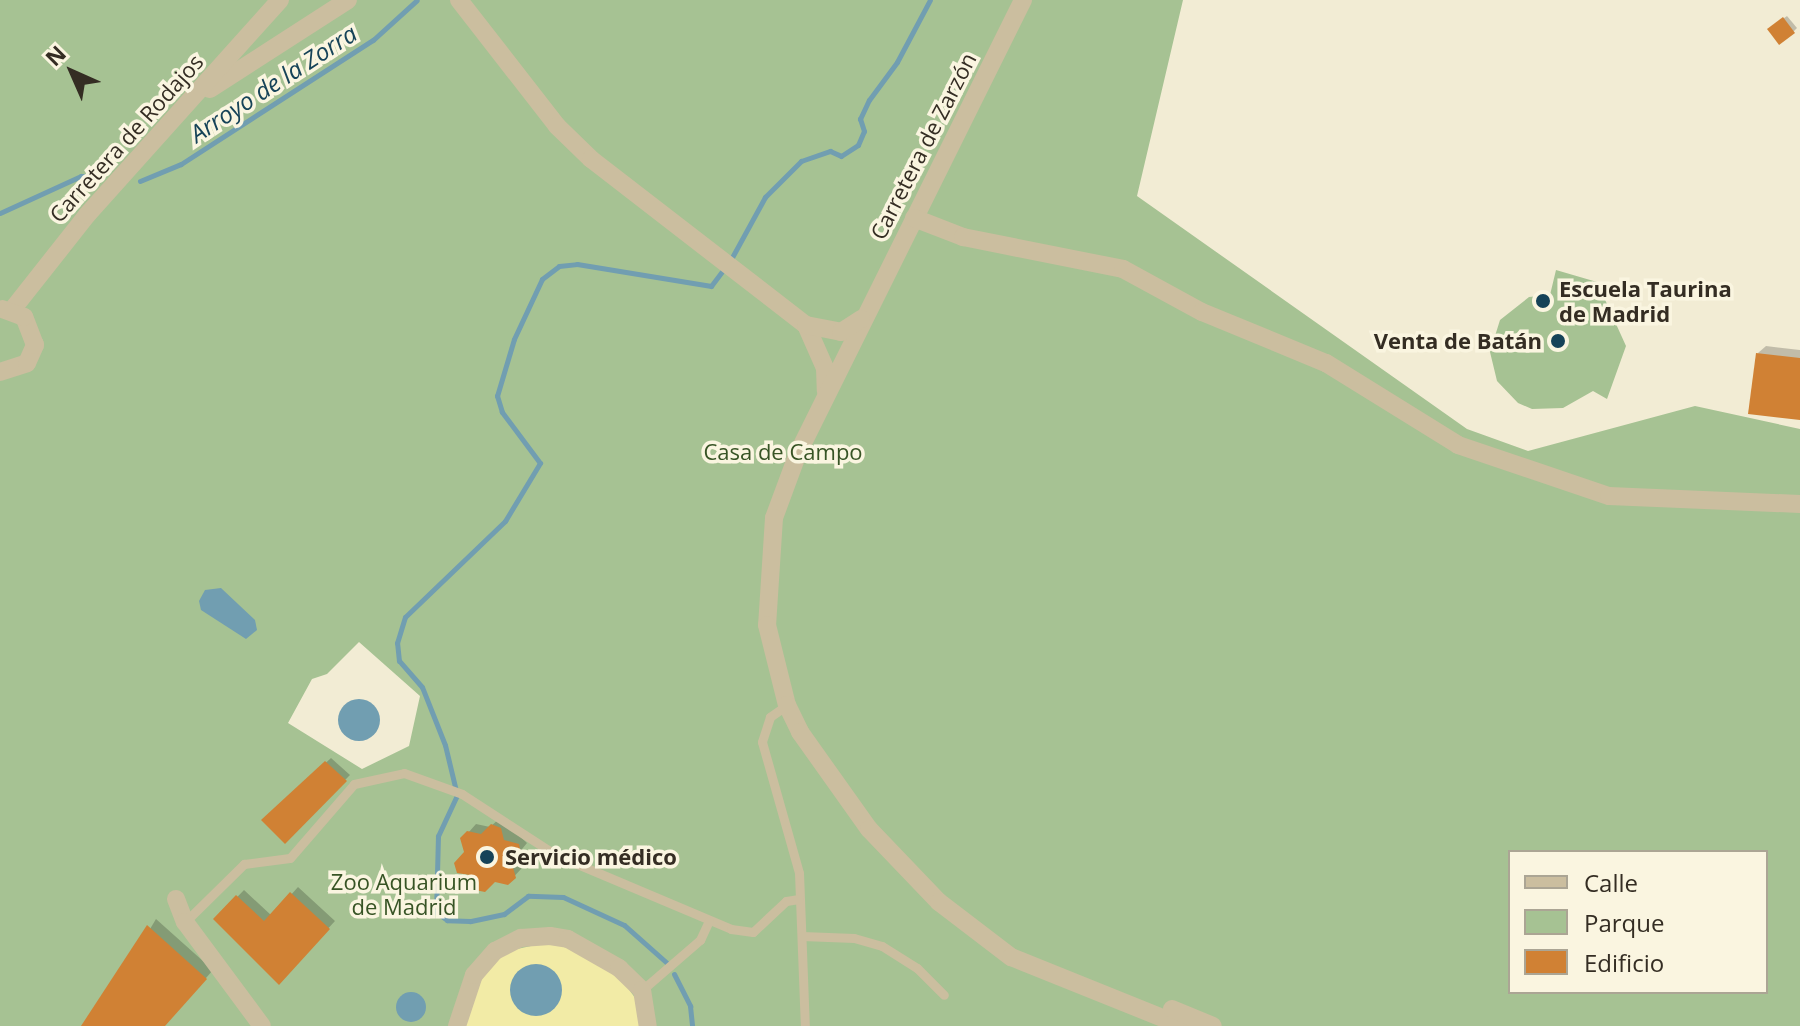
<!DOCTYPE html>
<html>
<head>
<meta charset="utf-8">
<style>
  body { margin:0 }
  #map { position:relative; width:1800px; height:1026px; overflow:hidden; background:#f2ecd4; font-family:"Open Sans",sans-serif }
  div>[style] { position:absolute }
  .green>* { inset:0; background:#a6c293 }
  .sand>* { inset:0; background:#f2eba6 }
  .water>* { inset:0; background:#719eb1 }
  .round { border-radius:50% }
  .shadow>* { inset:0; background:#0003 }
  .stream>* { height:5px; margin:-2.5px; padding:0 2.5px; transform-origin:2.5px; border-radius:2.5px; background:#719eb1 }
  .building>* { inset:0; background:#d08134; transform-origin:0 0 }
  .lane>* { height:9px; margin:-4.5px; padding:0 4.5px; transform-origin:4.5px; border-radius:4.5px; background:#cbbe9f }
  .street>* { height:18px; margin:-9px; padding:0 9px; transform-origin:9px; border-radius:9px; background:#cbbe9f }
  .dots>* { width:22px; height:22px; translate:-50% -50%; box-sizing:border-box; border:4px solid #faf5e0; border-radius:50% }
  span { translate:-50% -50%; white-space:nowrap; text-align:center; line-height:1.15; -webkit-text-stroke:7px #faf5e0; paint-order:stroke }
  .street-label { font-size:22px; color:#342d23 }
  .poi-label { font-size:22px; color:#342d23; font-weight:700 }
  .left { translate:0 -50%; text-align:left }
  .right { translate:-100% -50%; text-align:right }
  .park-label { font-size:22px; color:#375425 }
  .water-label { font-size:24px; color:#164358; font-style:italic }
  .legend { position:absolute; left:1508px; top:850px; width:260px; height:144px; box-sizing:border-box; background:#faf5e0; border:2px solid #aba594; margin:0; padding:10px 14px; list-style:none; font-size:24px; color:#342d23 }
  .legend li { display:flex; align-items:center; gap:16px; height:40px }
  .legend b { width:40px; border:2px solid #aba594 }
  .north { position:absolute; left:32px; top:32px; width:80px; height:80px; -webkit-text-stroke:6px #faf5e0; paint-order:stroke; rotate:315deg; font-size:22px; font-weight:700; line-height:32px; text-align:center; color:#342d23 }
  .north::after { content:''; display:block; margin:auto; width:28px; height:36px; background:#342d23; clip-path:polygon(50% 0,100% 100%,50% 72%,0 100%) }
</style>
</head>
<body>
<div id="map">
  <div class="green">
    <i style="clip-path:polygon(evenodd,0 0,1183px 0,1137px 196px,1467px 429px,1528px 451px,1695px 406px,1800px 429px,1800px 1026px,0 1026px,0 0,359px 642px,420px 696px,409px 746px,362px 769px,288px 723px,312px 679px,327px 674px,359px 642px,0 0,1510px 852px,1766px 852px,1766px 992px,1510px 992px,1510px 852px)"></i>
    <i style="clip-path:polygon(1556px 270px,1597px 282px,1626px 346px,1607px 399px,1593px 391px,1563px 408px,1532px 409px,1518px 403px,1497px 381px,1490px 352px,1500px 320px,1529px 297px,1550px 295px)"></i>
  </div>
  <div class="sand">
    <i style="clip-path:polygon(554px 941px,602px 964px,625px 984px,638px 1002px,641px 1026px,461px 1026px,477px 982px,504px 952px)"></i>
  </div>
  <div class="water">
    <i style="clip-path:polygon(221px 588px,255px 620px,257px 630px,246px 639px,201px 610px,199px 601px,205px 590px)"></i>
    <i class="round" style="left:338px;top:699px;width:42px;height:42px"></i>
    <i class="round" style="left:510px;top:964px;width:52px;height:52px"></i>
    <i class="round" style="left:396px;top:992px;width:30px;height:30px"></i>
  </div>
  <div class="shadow">
    <i style="clip-path:polygon(1787px 16px,1797px 28px,1793px 32px,1773px 26px)"></i>
    <i style="clip-path:polygon(1766px 346px,1800px 350px,1800px 418px,1758px 353px)"></i>
    <i style="clip-path:polygon(331px 758px,350px 775px,285px 841px,264px 820px)"></i>
    <i style="clip-path:polygon(500px 818px,527px 843px,518px 854px,522px 868px,508px 883px,494px 880px,466px 852px,468px 833px,476px 824px,490px 827px)"></i>
    <i style="clip-path:polygon(298px 887px,335px 921px,279px 982px,216px 919px,244px 890px,272px 916px)"></i>
    <i style="clip-path:polygon(156px 919px,213px 970px,164px 1026px,92px 1026px)"></i>
  </div>
  <div class="stream">
    <i style="left:140px;top:181px;width:44px;rotate:-22.5deg"></i>
    <i style="left:181px;top:164px;width:229px;rotate:-32.9deg"></i>
    <i style="left:373px;top:40px;width:59px;rotate:-42.3deg"></i>
    <i style="left:0;top:213px;width:89px;rotate:-24.6deg"></i>
    <i style="left:81px;top:176px;width:19px;rotate:3deg"></i>
    <i style="left:730px;top:261px;width:73px;rotate:-61.3deg"></i>
    <i style="left:765px;top:197px;width:51px;rotate:-45deg"></i>
    <i style="left:801px;top:161px;width:31px;rotate:-19deg"></i>
    <i style="left:830px;top:151px;width:12px;rotate:24deg"></i>
    <i style="left:841px;top:156px;width:20px;rotate:-33deg"></i>
    <i style="left:858px;top:145px;width:15px;rotate:-67deg"></i>
    <i style="left:864px;top:131px;width:13px;rotate:-108deg"></i>
    <i style="left:860px;top:119px;width:21px;rotate:-65deg"></i>
    <i style="left:869px;top:100px;width:47px;rotate:-53.6deg"></i>
    <i style="left:897px;top:62px;width:70px;rotate:-62deg"></i>
    <i style="left:667px;top:963px;width:57px;rotate:-138.5deg"></i>
    <i style="left:624px;top:925px;width:67px;rotate:-155.3deg"></i>
    <i style="left:563px;top:897px;width:35px;rotate:-178deg"></i>
    <i style="left:528px;top:896px;width:30px;rotate:143deg"></i>
    <i style="left:504px;top:914px;width:35px;rotate:168deg"></i>
    <i style="left:470px;top:921px;width:23px;rotate:-178deg"></i>
    <i style="left:447px;top:920px;width:14px;rotate:-144deg"></i>
    <i style="left:436px;top:912px;width:76px;rotate:-88.5deg"></i>
    <i style="left:438px;top:836px;width:45px;rotate:-65.1deg"></i>
    <i style="left:457px;top:795px;width:51px;rotate:-103.5deg"></i>
    <i style="left:445px;top:745px;width:62px;rotate:-111.6deg"></i>
    <i style="left:422px;top:687px;width:35px;rotate:-131deg"></i>
    <i style="left:399px;top:661px;width:18px;rotate:-96deg"></i>
    <i style="left:397px;top:643px;width:27px;rotate:-73deg"></i>
    <i style="left:405px;top:617px;width:139px;rotate:-43.8deg"></i>
    <i style="left:505px;top:521px;width:68px;rotate:-58.9deg"></i>
    <i style="left:540px;top:463px;width:64px;rotate:-126.7deg"></i>
    <i style="left:502px;top:412px;width:17px;rotate:-107deg"></i>
    <i style="left:497px;top:396px;width:59px;rotate:-73.4deg"></i>
    <i style="left:514px;top:339px;width:66px;rotate:-65deg"></i>
    <i style="left:542px;top:279px;width:21px;rotate:-37deg"></i>
    <i style="left:559px;top:266px;width:18px;rotate:-6deg"></i>
    <i style="left:577px;top:264px;width:136px;rotate:9.3deg"></i>
    <i style="left:711px;top:286px;width:21px;rotate:-53deg"></i>
    <i style="left:674px;top:974px;width:36px;rotate:63deg"></i>
    <i style="left:690px;top:1006px;width:20px;rotate:84deg"></i>
  </div>
  <div class="building">
    <i style="left:1783px;top:17px;width:20px;height:20px;rotate:53deg"></i>
    <i style="clip-path:polygon(1756px 353px,1800px 358px,1800px 420px,1748px 414px)"></i>
    <i style="clip-path:polygon(325px 761px,347px 781px,285px 844px,261px 820px)"></i>
    <i style="clip-path:polygon(491px 824px,501px 828px,504px 840px,519px 844px,521px 853px,512px 864px,516px 878px,508px 885px,495px 882px,485px 892px,475px 890px,470px 875px,457px 873px,454px 863px,464px 852px,460px 838px,467px 831px,481px 834px)"></i>
    <i style="clip-path:polygon(290px 892px,330px 929px,279px 985px,213px 919px,236px 895px,264px 921px)"></i>
    <i style="clip-path:polygon(147px 925px,207px 979px,165px 1026px,81px 1026px)"></i>
  </div>
  <div class="lane">
    <i style="left:787px;top:705px;width:21px;rotate:145deg"></i>
    <i style="left:770px;top:717px;width:26px;rotate:108deg"></i>
    <i style="left:762px;top:742px;width:136px;rotate:74.2deg"></i>
    <i style="left:799px;top:873px;width:153px;rotate:87.8deg"></i>
    <i style="left:185px;top:922px;width:83px;rotate:-44.5deg"></i>
    <i style="left:244px;top:864px;width:46px;rotate:-7.4deg"></i>
    <i style="left:290px;top:858px;width:98px;rotate:-49.1deg"></i>
    <i style="left:354px;top:784px;width:51px;rotate:-12.4deg"></i>
    <i style="left:404px;top:773px;width:62px;rotate:19.9deg"></i>
    <i style="left:462px;top:794px;width:112px;rotate:33deg"></i>
    <i style="left:556px;top:855px;width:190px;rotate:22.9deg"></i>
    <i style="left:731px;top:929px;width:22px;rotate:8deg"></i>
    <i style="left:753px;top:932px;width:45px;rotate:-43.2deg"></i>
    <i style="left:786px;top:901px;width:13px;rotate:-9deg"></i>
    <i style="left:802px;top:936px;width:52px;rotate:2.2deg"></i>
    <i style="left:854px;top:938px;width:29px;rotate:16deg"></i>
    <i style="left:882px;top:946px;width:41px;rotate:32.2deg"></i>
    <i style="left:917px;top:968px;width:38px;rotate:45deg"></i>
    <i style="left:642px;top:990px;width:77px;rotate:-40.8deg"></i>
    <i style="left:700px;top:940px;width:21px;rotate:-65deg"></i>
  </div>
  <div class="street">
    <i style="left:459px;top:0;width:160px;rotate:52.1deg"></i>
    <i style="left:557px;top:126px;width:47px;rotate:44.1deg"></i>
    <i style="left:591px;top:159px;width:272px;rotate:37.7deg"></i>
    <i style="left:806px;top:325px;width:47px;rotate:66.2deg"></i>
    <i style="left:825px;top:368px;width:23px;rotate:88deg"></i>
    <i style="left:1023px;top:0;width:506px;rotate:116.41deg"></i>
    <i style="left:798px;top:453px;width:69px;rotate:110.3deg"></i>
    <i style="left:774px;top:518px;width:107px;rotate:93.7deg"></i>
    <i style="left:767px;top:625px;width:82px;rotate:76deg"></i>
    <i style="left:787px;top:705px;width:30px;rotate:64deg"></i>
    <i style="left:800px;top:732px;width:119px;rotate:54.6deg"></i>
    <i style="left:869px;top:829px;width:101px;rotate:46.2deg"></i>
    <i style="left:939px;top:902px;width:91px;rotate:37.4deg"></i>
    <i style="left:1011px;top:957px;width:185px;rotate:21.9deg"></i>
    <i style="left:210px;top:89px;width:164px;rotate:-32.8deg"></i>
    <i style="left:914px;top:218px;width:53px;rotate:21.2deg"></i>
    <i style="left:963px;top:237px;width:163px;rotate:11.3deg"></i>
    <i style="left:1123px;top:269px;width:90px;rotate:28.6deg"></i>
    <i style="left:1202px;top:312px;width:134px;rotate:22.4deg"></i>
    <i style="left:1326px;top:363px;width:155px;rotate:31.8deg"></i>
    <i style="left:1458px;top:445px;width:159px;rotate:18.7deg"></i>
    <i style="left:1609px;top:496px;width:191px;rotate:2.4deg"></i>
    <i style="left:12px;top:310px;width:121px;rotate:-51.7deg"></i>
    <i style="left:87px;top:215px;width:289px;rotate:-48.1deg"></i>
    <i style="left:806px;top:325px;width:36px;rotate:11deg"></i>
    <i style="left:841px;top:332px;width:24px;rotate:-33deg"></i>
    <i style="left:0;top:372px;width:28px;rotate:-18deg"></i>
    <i style="left:27px;top:363px;width:20px;rotate:-66deg"></i>
    <i style="left:35px;top:345px;width:30px;rotate:-111deg"></i>
    <i style="left:24px;top:317px;width:23px;rotate:-160deg"></i>
    <i style="left:176px;top:899px;width:25px;rotate:69deg"></i>
    <i style="left:185px;top:922px;width:129px;rotate:53.5deg"></i>
    <i style="left:1172px;top:1009px;width:44px;rotate:22.5deg"></i>
    <i style="left:457px;top:1026px;width:54px;rotate:-71.6deg"></i>
    <i style="left:474px;top:975px;width:32px;rotate:-49deg"></i>
    <i style="left:495px;top:951px;width:29px;rotate:-27deg"></i>
    <i style="left:521px;top:938px;width:29px;rotate:-4deg"></i>
    <i style="left:550px;top:936px;width:18px;rotate:9deg"></i>
    <i style="left:568px;top:939px;width:59px;rotate:29.6deg"></i>
    <i style="left:619px;top:968px;width:32px;rotate:44deg"></i>
    <i style="left:642px;top:990px;width:36px;rotate:81deg"></i>
  </div>
  <div class="dots">
    <i style="left:1543px;top:301px;background:#164358"></i>
    <i style="left:1558px;top:341px;background:#164358"></i>
    <i style="left:487px;top:857px;background:#164358"></i>
  </div>
  <div class="street-label">
    <span style="left:126px;top:138px;rotate:-48deg">Carretera de Rodajos</span>
    <span style="left:923px;top:146px;rotate:-63deg">Carretera de Zarzón</span>
  </div>
  <div class="poi-label">
    <span class="left" style="left:1559px;top:301px">Escuela Taurina<br>de Madrid</span>
    <span class="right" style="left:1542px;top:341px">Venta de Batán</span>
    <span class="left" style="left:505px;top:857px">Servicio médico</span>
  </div>
  <div class="park-label">
    <span style="left:783px;top:452px">Casa de Campo</span>
    <span style="left:404px;top:894px">Zoo Aquarium<br>de Madrid</span>
  </div>
  <div class="water-label">
    <span style="left:273px;top:83px;rotate:-33deg">Arroyo de la Zorra</span>
  </div>
  <ul class="legend">
  <li><b style="height:10px;background:#cbbe9f"></b>Calle</li>
  <li><b style="height:22px;background:#a6c293"></b>Parque</li>
  <li><b style="height:22px;background:#d08134"></b>Edificio</li>
  </ul>
  <div class="north">N</div>
</div>
</body>
</html>
